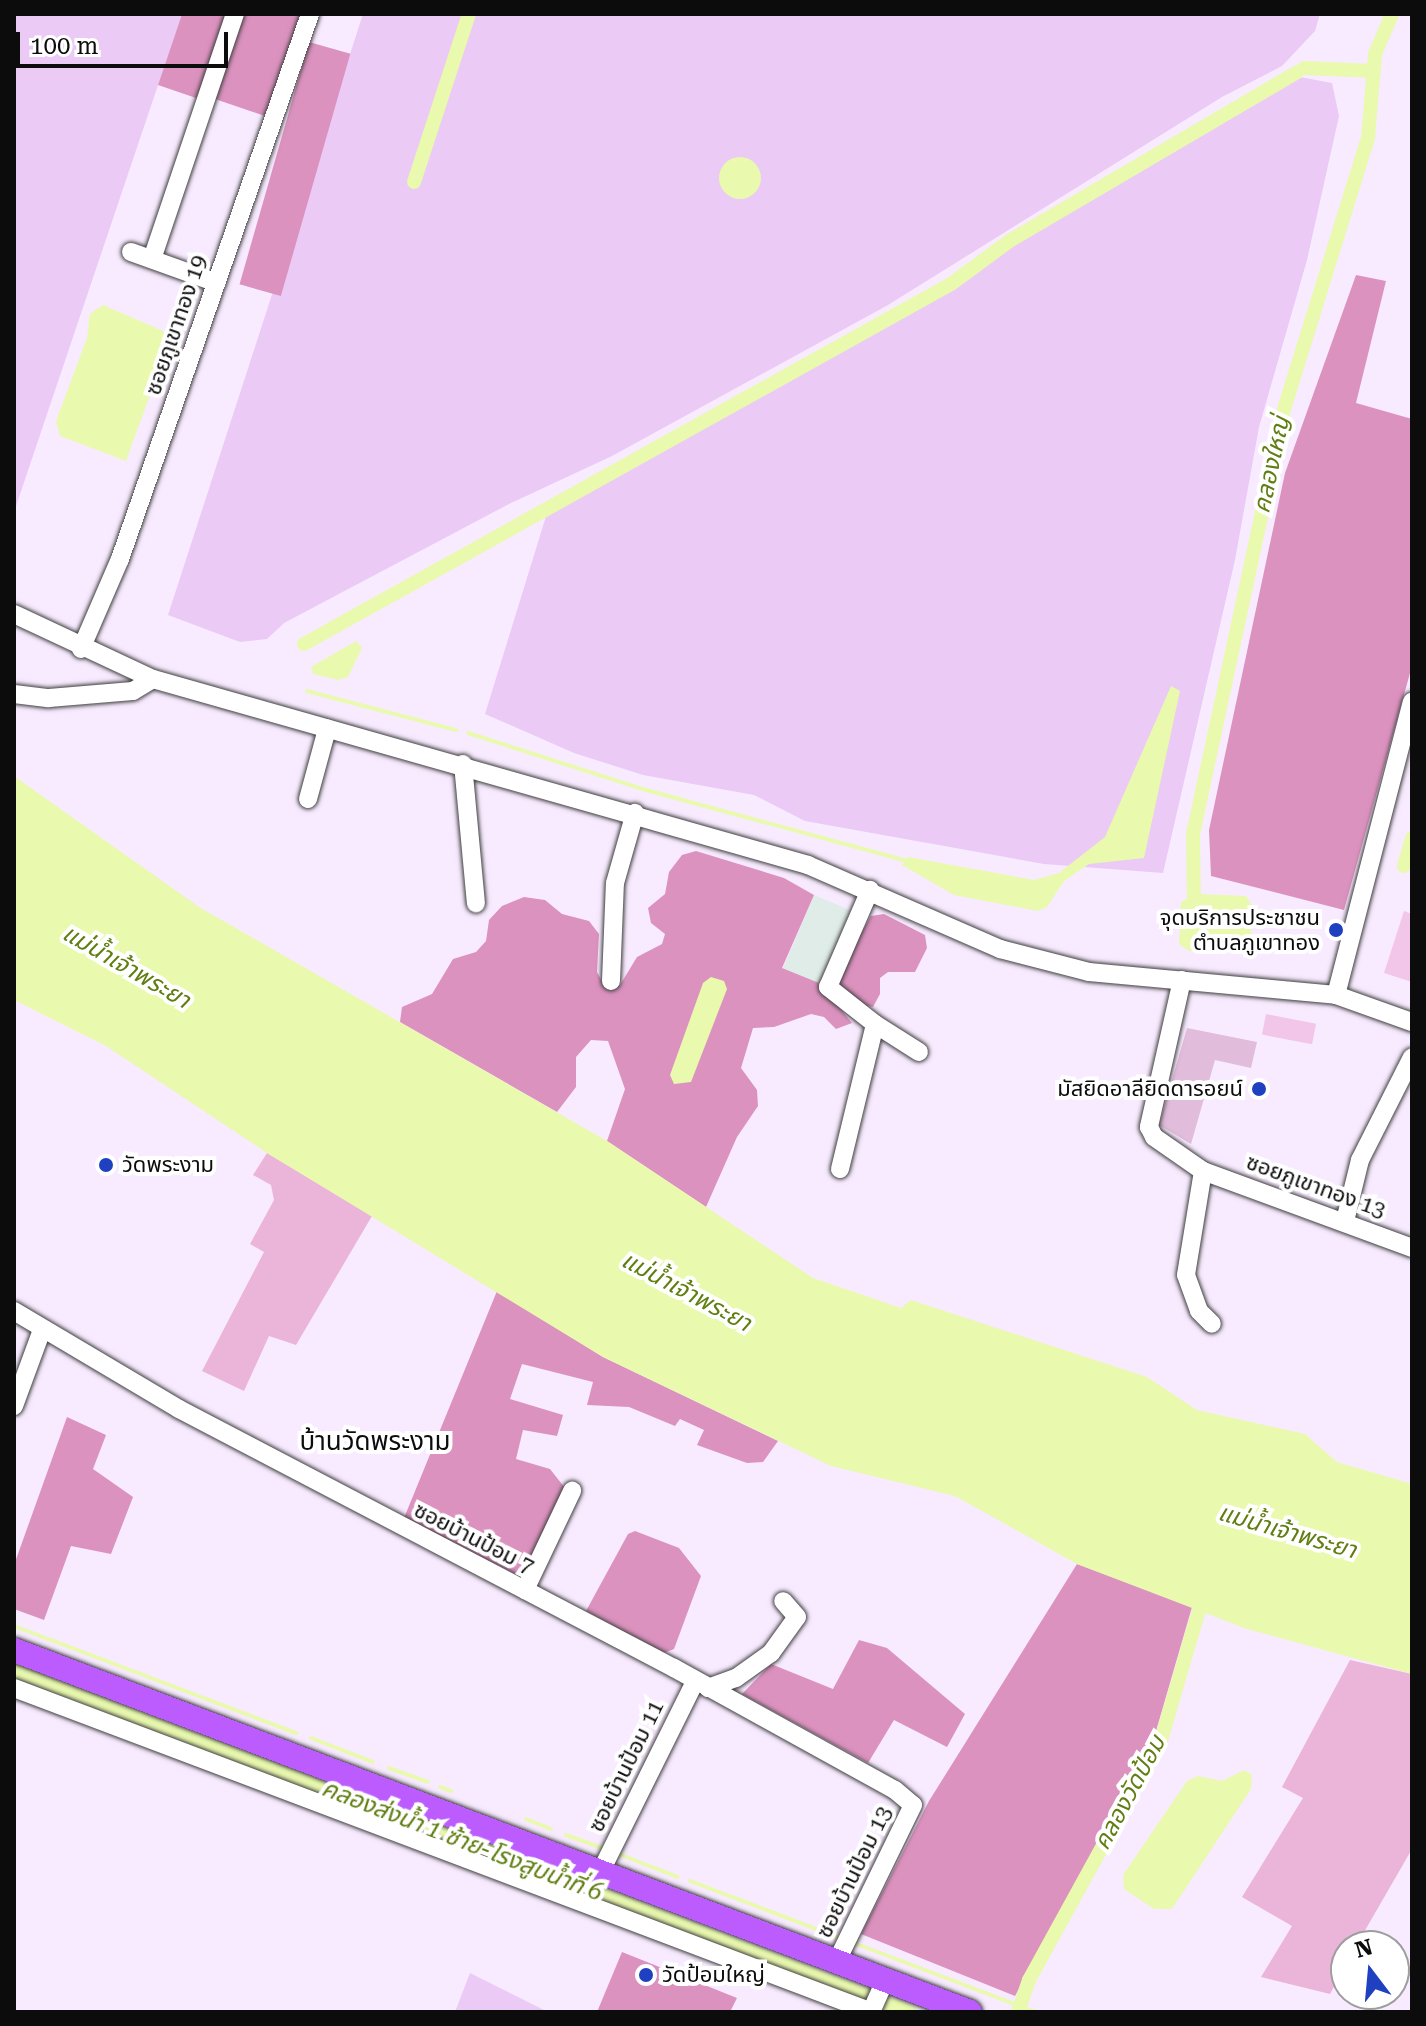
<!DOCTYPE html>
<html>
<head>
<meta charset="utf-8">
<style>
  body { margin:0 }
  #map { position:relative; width:1426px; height:2026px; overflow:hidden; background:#f8ebff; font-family:"Roboto Serif","Noto Sans Thai",serif }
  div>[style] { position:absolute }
  .industrial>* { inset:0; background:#e0ece8; transform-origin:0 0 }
  .farmland>* { inset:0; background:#ebcaf6 }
  .green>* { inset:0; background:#ebb4d9 }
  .forest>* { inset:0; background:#dc92bf; transform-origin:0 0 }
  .cemetery>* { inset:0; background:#e1bcdb }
  .pitch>* { inset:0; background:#f1c6e9; transform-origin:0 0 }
  .water>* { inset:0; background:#e9f9ae }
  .round { border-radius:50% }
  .stream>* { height:4px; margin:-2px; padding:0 2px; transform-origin:2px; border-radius:2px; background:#e9f9ae }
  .canal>* { height:14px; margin:-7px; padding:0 7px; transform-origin:7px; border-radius:7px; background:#e9f9ae }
  .roads { filter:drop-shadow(0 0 2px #3f3f3f) drop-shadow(0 0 2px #3f3f3f) }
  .minor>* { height:18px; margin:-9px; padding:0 9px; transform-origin:9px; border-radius:9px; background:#fff }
  .major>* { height:24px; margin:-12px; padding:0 12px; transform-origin:12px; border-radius:12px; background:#bc5cfe }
  .dots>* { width:22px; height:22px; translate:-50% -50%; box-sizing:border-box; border:4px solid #fff; border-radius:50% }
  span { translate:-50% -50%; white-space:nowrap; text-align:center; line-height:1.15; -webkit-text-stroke:8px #fff; paint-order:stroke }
  .street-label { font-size:22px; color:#0c0c0c }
  .poi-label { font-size:22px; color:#0c0c0c }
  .right { translate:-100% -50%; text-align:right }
  .left { translate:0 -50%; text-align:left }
  .water-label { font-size:24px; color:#607e11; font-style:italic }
  .quarter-label { font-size:26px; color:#0c0c0c }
  .frame { position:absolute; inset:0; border:16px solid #0c0c0c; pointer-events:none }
  .north { position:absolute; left:1330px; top:1930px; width:80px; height:80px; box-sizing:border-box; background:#fff; border:2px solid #9e9e9e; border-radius:50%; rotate:344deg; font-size:22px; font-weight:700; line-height:32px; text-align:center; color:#0c0c0c }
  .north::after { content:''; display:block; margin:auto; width:28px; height:36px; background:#1f41c1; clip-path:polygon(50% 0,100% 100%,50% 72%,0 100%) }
  .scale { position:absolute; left:16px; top:32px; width:212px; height:36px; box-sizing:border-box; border:4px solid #0c0c0c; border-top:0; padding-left:10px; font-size:24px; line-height:28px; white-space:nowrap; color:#0c0c0c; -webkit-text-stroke:6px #fff; paint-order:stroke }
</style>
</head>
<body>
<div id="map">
  <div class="industrial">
    <i style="left:814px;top:895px;width:41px;height:80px;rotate:23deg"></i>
  </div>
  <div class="farmland">
    <i style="clip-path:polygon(14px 14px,182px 14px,14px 512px)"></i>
    <i style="clip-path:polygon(363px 14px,1320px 14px,1315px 31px,1282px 66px,1222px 97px,888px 305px,612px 456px,509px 504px,284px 623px,267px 639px,240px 642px,168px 615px)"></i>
    <i style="clip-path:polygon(1300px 77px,1332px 83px,1339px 116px,1307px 260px,1259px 427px,1235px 560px,1163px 873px,1044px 864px,805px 821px,754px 795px,643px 775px,574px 753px,485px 714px,547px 513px,934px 300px,1052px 218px,1238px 106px)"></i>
    <i style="clip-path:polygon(470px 1973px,548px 2012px,455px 2012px)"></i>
  </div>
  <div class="green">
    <i style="clip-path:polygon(267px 1153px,372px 1216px,296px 1345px,269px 1336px,244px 1391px,202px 1371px,264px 1252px,250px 1244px,274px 1200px,271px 1185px,253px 1175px)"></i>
    <i style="clip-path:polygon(1350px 1660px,1412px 1674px,1412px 1849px,1356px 1946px,1346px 1946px,1346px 1964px,1330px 1994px,1261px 1977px,1292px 1926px,1242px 1897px,1303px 1798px,1282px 1787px)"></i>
  </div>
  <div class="forest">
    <i style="clip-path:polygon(182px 14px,228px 14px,199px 99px,158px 85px)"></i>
    <i style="clip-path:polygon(242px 14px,301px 14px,265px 116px,212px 98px)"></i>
    <i style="left:309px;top:42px;width:43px;height:252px;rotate:16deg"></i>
    <i style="clip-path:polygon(1356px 275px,1386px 281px,1356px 403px,1412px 419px,1412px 666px,1344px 910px,1211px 876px,1209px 830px,1285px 473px)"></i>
    <i style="clip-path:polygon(696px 851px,784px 878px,814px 895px,782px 968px,819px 983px,852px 1023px,836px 1029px,824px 1017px,811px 1014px,774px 1027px,753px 1028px,741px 1068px,757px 1090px,758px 1106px,737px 1137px,706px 1207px,607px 1141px,625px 1089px,608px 1041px,591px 1040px,576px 1057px,576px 1087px,557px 1112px,400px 1022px,402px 1007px,432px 994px,453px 959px,476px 952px,486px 941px,489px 920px,502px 906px,524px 897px,545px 900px,562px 914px,589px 921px,599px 934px,597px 972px,603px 983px,620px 985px,637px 957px,662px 944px,665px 934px,651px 923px,648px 908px,665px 894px,669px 872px,682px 855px)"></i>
    <i style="clip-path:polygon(884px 914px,925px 935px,927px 948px,915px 972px,888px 972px,880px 978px,880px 994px,873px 1007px,862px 1005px,840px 989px,839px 971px,871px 916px)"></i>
    <i style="clip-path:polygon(497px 1291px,603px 1357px,778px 1441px,763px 1462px,747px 1463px,697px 1445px,704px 1430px,680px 1419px,675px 1426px,629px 1407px,587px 1405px,593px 1382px,522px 1364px,510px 1399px,563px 1415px,557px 1436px,523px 1430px,516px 1459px,550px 1469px,565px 1488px,523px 1578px,404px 1518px)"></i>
    <i style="clip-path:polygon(67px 1417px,106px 1435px,93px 1469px,133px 1497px,111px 1554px,71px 1546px,44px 1620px,14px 1609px,14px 1565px)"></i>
    <i style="clip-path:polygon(635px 1531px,679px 1548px,701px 1576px,674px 1649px,664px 1653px,586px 1611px,628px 1534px)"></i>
    <i style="clip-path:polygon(1077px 1564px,1192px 1607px,1154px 1738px,1015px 1996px,861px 1934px,929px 1801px)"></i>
    <i style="clip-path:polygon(859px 1640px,887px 1648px,965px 1714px,947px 1747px,894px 1720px,868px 1763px,742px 1694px,771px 1664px,833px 1689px)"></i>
    <i style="clip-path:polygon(622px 1952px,737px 1998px,730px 2012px,597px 2012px)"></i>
  </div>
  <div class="cemetery">
    <i style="clip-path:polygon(1187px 1028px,1257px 1042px,1251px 1068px,1215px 1060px,1191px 1144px,1159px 1125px)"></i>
  </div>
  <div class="pitch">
    <i style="clip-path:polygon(1404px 911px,1412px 914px,1412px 982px,1384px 973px)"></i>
    <i style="left:1266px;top:1014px;width:51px;height:21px;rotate:11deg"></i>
  </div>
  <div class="water">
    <i class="round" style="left:719px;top:157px;width:42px;height:42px"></i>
    <i style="clip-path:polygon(103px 305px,163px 331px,170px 340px,126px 461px,60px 436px,56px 421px,87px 338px,90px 314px)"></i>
    <i style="clip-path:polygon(356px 641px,362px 648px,348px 677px,338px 680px,313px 674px,311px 667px)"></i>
    <i style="clip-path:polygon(1171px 686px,1180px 691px,1144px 858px,1089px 864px,1064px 881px,1047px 907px,1038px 911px,954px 895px,902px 865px,908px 857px,1034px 880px,1059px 873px,1105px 837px)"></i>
    <i style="clip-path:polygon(14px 776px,199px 907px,607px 1141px,813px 1278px,901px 1308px,911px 1300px,1147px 1377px,1197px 1410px,1305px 1434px,1337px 1462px,1412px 1484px,1412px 1674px,1247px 1629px,1077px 1564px,955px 1496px,831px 1466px,603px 1357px,267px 1153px,106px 1046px,14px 1000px)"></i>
    <i style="clip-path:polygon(1199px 894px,1246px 896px,1255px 909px,1249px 944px,1241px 951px,1189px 951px,1179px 944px,1181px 902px)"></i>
    <i style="clip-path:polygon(711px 977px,724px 981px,727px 989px,691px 1082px,674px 1084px,670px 1075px,703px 983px)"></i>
    <i style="clip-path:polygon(1244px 1770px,1252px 1775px,1251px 1789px,1172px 1909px,1154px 1909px,1124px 1889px,1123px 1875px,1187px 1781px,1198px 1776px,1222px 1781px)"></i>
  </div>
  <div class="stream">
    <i style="left:307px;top:691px;width:154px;rotate:14.7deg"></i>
    <i style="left:468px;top:733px;width:187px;rotate:17.8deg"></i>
    <i style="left:646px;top:790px;width:270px;rotate:15.2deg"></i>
    <i style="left:14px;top:1626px;width:302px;rotate:20.8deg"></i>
    <i style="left:311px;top:1738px;width:66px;rotate:21.2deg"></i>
    <i style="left:389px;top:1768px;width:41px;rotate:19.7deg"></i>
    <i style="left:440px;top:1787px;width:12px;rotate:20deg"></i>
    <i style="left:526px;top:1819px;width:27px;rotate:22deg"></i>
    <i style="left:566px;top:1835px;width:41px;rotate:19.7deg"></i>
    <i style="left:616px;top:1853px;width:66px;rotate:21.2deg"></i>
    <i style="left:690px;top:1881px;width:160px;rotate:20.8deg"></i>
    <i style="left:854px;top:1943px;width:195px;rotate:20.8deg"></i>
  </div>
  <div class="canal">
    <i style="left:1304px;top:68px;width:70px;rotate:2.5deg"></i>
    <i style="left:414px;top:182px;width:177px;rotate:-71.9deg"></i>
    <i style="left:304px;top:644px;width:740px;rotate:-29.09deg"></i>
    <i style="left:951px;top:284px;width:74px;rotate:-36.3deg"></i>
    <i style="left:1011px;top:240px;width:332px;rotate:-30.4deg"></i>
    <i style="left:1404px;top:866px;width:29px;rotate:-74deg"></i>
    <i style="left:1194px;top:912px;width:78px;rotate:-90.7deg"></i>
    <i style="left:1193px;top:834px;width:438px;rotate:-77.9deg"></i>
    <i style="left:1285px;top:406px;width:281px;rotate:-72.8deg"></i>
    <i style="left:1368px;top:138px;width:84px;rotate:-85.2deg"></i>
    <i style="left:1375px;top:54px;width:43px;rotate:-67deg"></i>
    <i style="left:14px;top:1671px;width:959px;rotate:20.84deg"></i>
    <i style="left:1018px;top:2012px;width:34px;rotate:-71deg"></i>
    <i style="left:1029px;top:1980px;width:274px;rotate:-61.2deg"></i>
    <i style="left:1161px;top:1740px;width:153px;rotate:-73.7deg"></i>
  </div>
  <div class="roads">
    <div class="minor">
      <i style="left:131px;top:252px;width:91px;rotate:19.8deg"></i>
      <i style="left:152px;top:259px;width:259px;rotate:-71.3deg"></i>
      <i style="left:14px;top:614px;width:153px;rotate:25.1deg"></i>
      <i style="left:153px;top:679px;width:681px;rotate:15.85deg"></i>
      <i style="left:808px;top:865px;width:210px;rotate:23.6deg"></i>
      <i style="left:1000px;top:949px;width:92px;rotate:14.5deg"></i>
      <i style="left:1089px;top:972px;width:248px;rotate:5.3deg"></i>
      <i style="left:1336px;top:995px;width:81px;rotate:19.6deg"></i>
      <i style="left:81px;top:649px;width:98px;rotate:-66.6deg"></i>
      <i style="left:120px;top:559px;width:577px;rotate:-70.78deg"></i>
      <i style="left:14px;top:694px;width:35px;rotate:7deg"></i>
      <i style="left:49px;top:698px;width:84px;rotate:-4.8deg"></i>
      <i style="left:133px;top:691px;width:23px;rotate:-31deg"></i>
      <i style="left:463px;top:764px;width:140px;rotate:84.7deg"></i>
      <i style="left:308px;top:799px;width:73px;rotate:-74.8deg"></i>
      <i style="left:1182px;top:980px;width:151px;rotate:102.7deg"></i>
      <i style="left:1149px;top:1127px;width:11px;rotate:63deg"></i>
      <i style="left:1154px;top:1137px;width:60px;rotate:34.8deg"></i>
      <i style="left:1203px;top:1171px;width:105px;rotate:99.3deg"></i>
      <i style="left:1186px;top:1275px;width:38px;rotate:70deg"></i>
      <i style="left:1199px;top:1311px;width:18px;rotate:45deg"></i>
      <i style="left:611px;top:981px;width:98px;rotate:-87.7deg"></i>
      <i style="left:615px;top:883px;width:73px;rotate:-74.1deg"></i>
      <i style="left:1336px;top:995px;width:303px;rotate:-75.5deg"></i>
      <i style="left:875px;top:1024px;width:52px;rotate:32.5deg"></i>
      <i style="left:840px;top:1169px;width:149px;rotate:-76.4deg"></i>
      <i style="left:875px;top:1024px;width:60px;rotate:-141.8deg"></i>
      <i style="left:828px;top:987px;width:106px;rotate:-66.6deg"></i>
      <i style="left:1203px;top:1171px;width:223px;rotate:20.2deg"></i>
      <i style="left:1345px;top:1221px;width:63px;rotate:-76.2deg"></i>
      <i style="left:1360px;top:1160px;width:115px;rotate:-63.2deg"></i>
      <i style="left:14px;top:1311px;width:192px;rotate:30.7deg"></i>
      <i style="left:179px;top:1409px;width:559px;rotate:27.62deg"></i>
      <i style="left:674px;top:1668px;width:252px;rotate:28.9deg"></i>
      <i style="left:895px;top:1790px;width:23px;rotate:40deg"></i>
      <i style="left:913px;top:1805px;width:174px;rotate:116deg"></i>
      <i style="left:14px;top:1406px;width:81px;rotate:-69.8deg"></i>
      <i style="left:525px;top:1590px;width:110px;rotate:-64.6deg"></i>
      <i style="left:14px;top:1688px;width:917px;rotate:20.69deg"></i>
      <i style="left:708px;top:1688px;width:30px;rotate:-20deg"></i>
      <i style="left:736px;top:1678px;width:43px;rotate:-35.5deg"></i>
      <i style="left:771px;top:1653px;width:44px;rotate:-54.2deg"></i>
      <i style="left:797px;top:1617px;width:21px;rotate:-131deg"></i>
      <i style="left:600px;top:1873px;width:213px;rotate:-63.6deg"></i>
      <i style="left:871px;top:2012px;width:35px;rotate:-66deg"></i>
    </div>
    <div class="major">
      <i style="left:14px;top:1650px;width:1022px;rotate:20.74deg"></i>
    </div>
  </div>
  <div class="dots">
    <i style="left:1336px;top:930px;background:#1f41c1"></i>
    <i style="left:1259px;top:1089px;background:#1f41c1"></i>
    <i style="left:106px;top:1165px;background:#1f41c1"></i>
    <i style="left:646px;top:1975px;background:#1f41c1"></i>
  </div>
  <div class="street-label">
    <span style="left:176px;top:325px;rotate:-71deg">ซอยภูเขาทอง 19</span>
    <span style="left:1316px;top:1186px;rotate:20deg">ซอยภูเขาทอง 13</span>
    <span style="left:474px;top:1538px;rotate:27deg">ซอยบ้านป้อม 7</span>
    <span style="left:626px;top:1766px;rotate:-64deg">ซอยบ้านป้อม 11</span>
    <span style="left:854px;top:1872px;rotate:-64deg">ซอยบ้านป้อม 13</span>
  </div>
  <div class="poi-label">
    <span class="right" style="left:1320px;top:930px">จุดบริการประชาชน<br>ตำบลภูเขาทอง</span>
    <span class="right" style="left:1243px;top:1089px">มัสยิดอาลียิดดารอยน์</span>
    <span class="left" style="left:122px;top:1165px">วัดพระงาม</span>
    <span class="left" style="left:662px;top:1975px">วัดป้อมใหญ่</span>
  </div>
  <div class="water-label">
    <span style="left:1272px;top:465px;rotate:-78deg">คลองใหญ่</span>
    <span style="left:126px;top:967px;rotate:30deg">แม่น้ำเจ้าพระยา</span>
    <span style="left:686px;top:1292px;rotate:28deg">แม่น้ำเจ้าพระยา</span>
    <span style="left:1287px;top:1532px;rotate:16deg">แม่น้ำเจ้าพระยา</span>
    <span style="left:1130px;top:1793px;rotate:-62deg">คลองวัดป้อม</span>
    <span style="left:462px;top:1841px;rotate:21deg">คลองส่งน้ำ 1 ซ้าย-โรงสูบน้ำที่ 6</span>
  </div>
  <div class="quarter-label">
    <span style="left:375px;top:1442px">บ้านวัดพระงาม</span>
  </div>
  <div class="frame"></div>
  <div class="north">N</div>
  <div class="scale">100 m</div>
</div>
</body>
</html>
